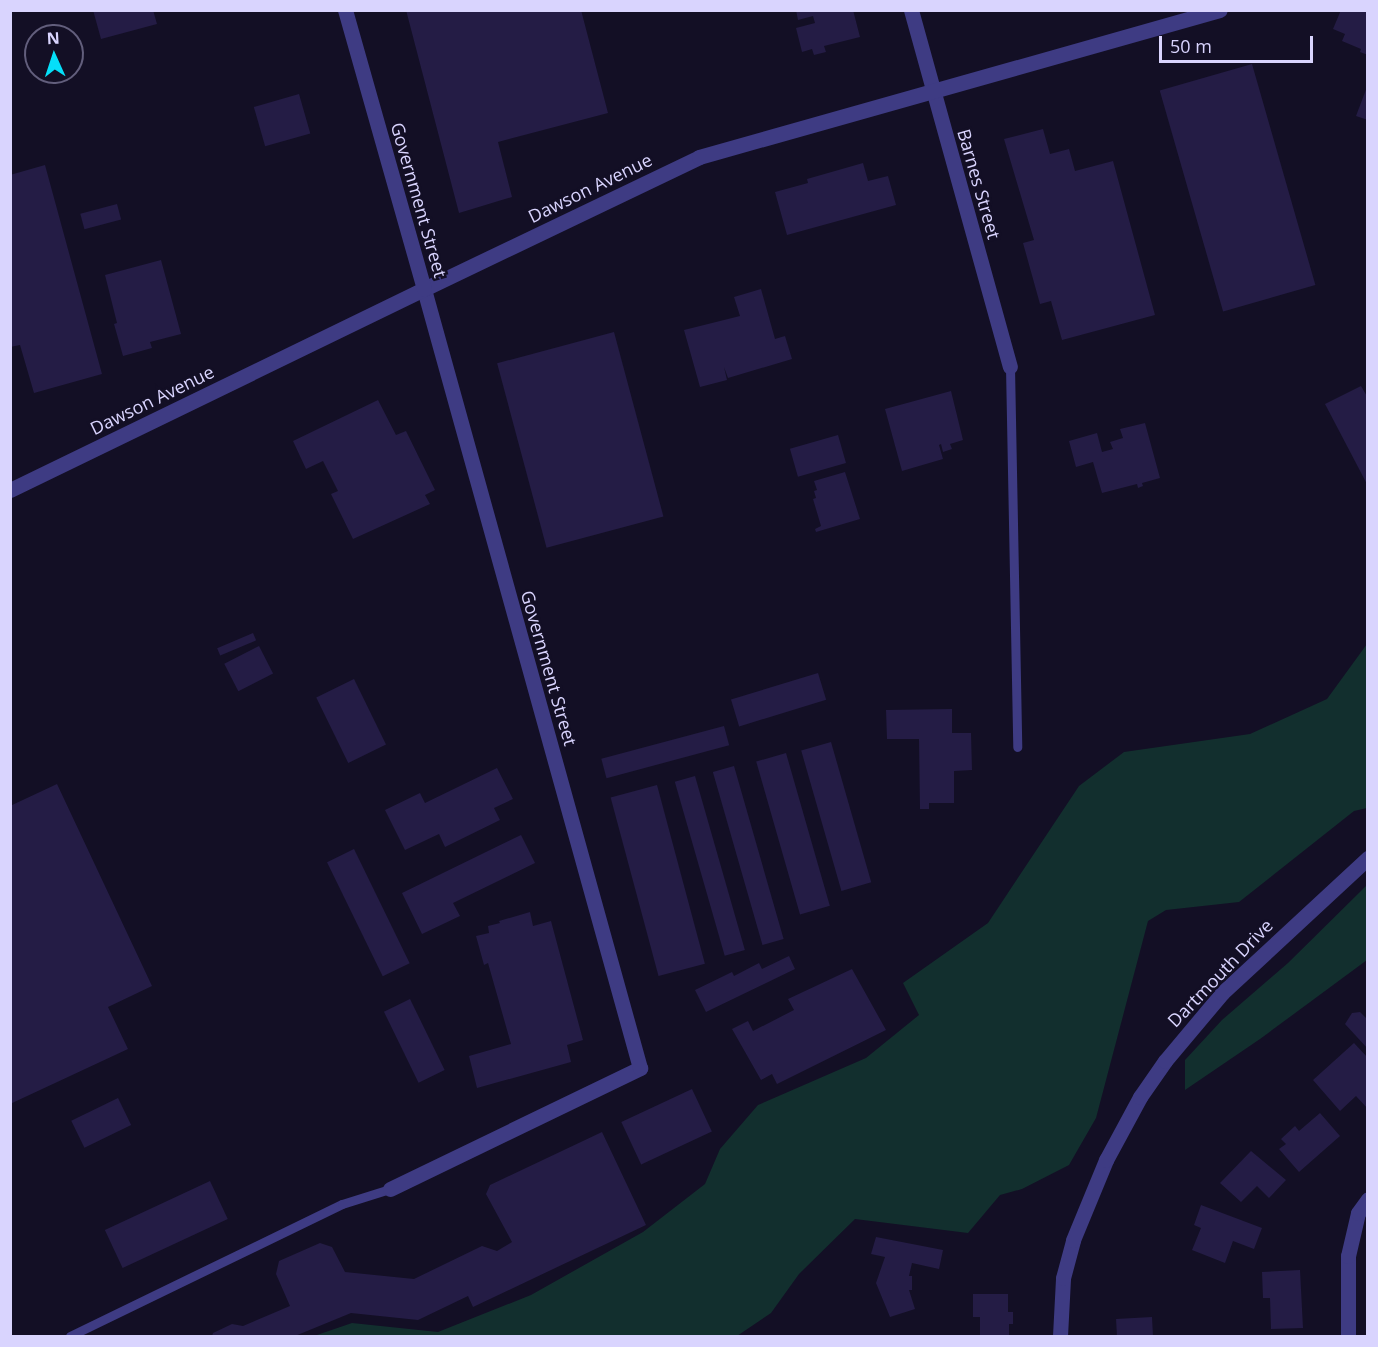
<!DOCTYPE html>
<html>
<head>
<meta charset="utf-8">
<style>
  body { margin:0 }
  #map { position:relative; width:1378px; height:1347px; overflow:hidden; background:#130f25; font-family:"Open Sans",sans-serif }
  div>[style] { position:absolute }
  .green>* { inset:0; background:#122f2e }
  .building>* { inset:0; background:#241c45; transform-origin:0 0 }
  .service>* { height:9px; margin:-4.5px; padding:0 4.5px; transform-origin:4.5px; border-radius:4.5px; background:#3e3b83 }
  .minor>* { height:15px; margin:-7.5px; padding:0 7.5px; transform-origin:7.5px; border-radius:7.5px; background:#3e3b83 }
  .tertiary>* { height:15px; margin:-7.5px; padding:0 7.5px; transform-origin:7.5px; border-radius:7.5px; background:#3e3b83 }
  span { translate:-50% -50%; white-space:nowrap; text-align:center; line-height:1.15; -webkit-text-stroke:5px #130f25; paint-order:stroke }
  .street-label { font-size:18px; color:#d9d4fe }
  .frame { position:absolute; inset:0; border:12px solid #d9d4fe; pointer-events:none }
  .north { position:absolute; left:24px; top:24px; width:60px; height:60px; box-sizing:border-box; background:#130f25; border:2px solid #625e7c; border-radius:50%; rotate:357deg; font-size:16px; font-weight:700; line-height:24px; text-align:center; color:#d9d4fe }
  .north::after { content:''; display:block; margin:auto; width:21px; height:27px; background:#05dff9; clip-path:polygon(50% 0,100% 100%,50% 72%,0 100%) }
  .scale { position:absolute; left:1159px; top:36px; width:154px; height:27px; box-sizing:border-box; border:3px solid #d9d4fe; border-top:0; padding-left:8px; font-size:18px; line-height:21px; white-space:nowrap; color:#d9d4fe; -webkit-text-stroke:4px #130f25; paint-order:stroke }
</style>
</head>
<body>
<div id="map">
  <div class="green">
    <i style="clip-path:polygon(1367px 644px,1367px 808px,1354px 811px,1239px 902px,1166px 910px,1148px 921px,1096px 1118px,1069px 1165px,1022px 1189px,1000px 1195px,968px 1233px,855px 1219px,799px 1274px,771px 1313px,737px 1336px,314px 1336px,352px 1323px,438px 1332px,531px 1295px,643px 1232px,705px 1184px,720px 1149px,758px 1105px,866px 1058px,919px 1015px,903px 983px,988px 923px,1079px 786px,1124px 752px,1250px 734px,1327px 699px)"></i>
    <i style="clip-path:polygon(1367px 885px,1367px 960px,1260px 1039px,1185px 1090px,1185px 1060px,1222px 1020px,1288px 963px)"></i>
  </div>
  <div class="building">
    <i style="clip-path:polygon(93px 10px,153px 10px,157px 24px,101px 39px)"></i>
    <i style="clip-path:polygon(406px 10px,581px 10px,608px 113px,498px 142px,512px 197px,459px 213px)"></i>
    <i style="clip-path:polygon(796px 10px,853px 10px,860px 37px,824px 46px,826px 52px,814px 55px,812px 49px,802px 52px,796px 28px,815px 23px,813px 16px,798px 20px)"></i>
    <i style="clip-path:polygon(1341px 10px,1368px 10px,1368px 55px,1360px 52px,1361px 49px,1342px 41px,1345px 34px,1333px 29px)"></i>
    <i style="left:1252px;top:64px;width:230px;height:96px;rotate:74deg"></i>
    <i style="clip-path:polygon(1367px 87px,1368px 87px,1368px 120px,1356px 116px)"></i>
    <i style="left:299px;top:94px;width:41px;height:47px;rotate:74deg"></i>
    <i style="clip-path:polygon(1043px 129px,1050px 154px,1069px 149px,1075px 171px,1113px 161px,1155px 315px,1062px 340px,1051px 301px,1040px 304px,1023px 243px,1034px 240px,1004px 139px)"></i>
    <i style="clip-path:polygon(863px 163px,868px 181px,888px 176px,896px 205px,787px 235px,775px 192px,808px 183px,807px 179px)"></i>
    <i style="clip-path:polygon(45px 165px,102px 374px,34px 393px,20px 345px,10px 347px,10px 175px)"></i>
    <i style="left:117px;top:204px;width:16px;height:38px;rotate:75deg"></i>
    <i style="clip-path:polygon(161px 260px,181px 334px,150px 342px,152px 348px,123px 356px,114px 324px,117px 323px,105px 275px)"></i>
    <i style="clip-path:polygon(761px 289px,775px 339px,785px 336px,792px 359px,728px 378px,724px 367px,727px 380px,700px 387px,684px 330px,740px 316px,734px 297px)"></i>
    <i style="left:614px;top:332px;width:191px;height:121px;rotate:75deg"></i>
    <i style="clip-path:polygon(1361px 386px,1368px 398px,1368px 486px,1325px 404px)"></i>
    <i style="clip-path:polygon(951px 391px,963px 440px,950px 444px,952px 449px,943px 452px,941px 444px,939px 445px,943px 459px,902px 471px,885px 409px)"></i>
    <i style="clip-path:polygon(378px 400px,396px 435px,406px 431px,435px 490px,425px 495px,430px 504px,353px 539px,331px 494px,338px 491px,323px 461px,306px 469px,293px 441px)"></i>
    <i style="clip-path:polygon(1145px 423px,1160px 478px,1142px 483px,1143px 486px,1138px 488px,1137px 484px,1102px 493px,1093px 462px,1076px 467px,1069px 441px,1097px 433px,1102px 452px,1113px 449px,1110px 442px,1123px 438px,1120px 429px)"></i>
    <i style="left:838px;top:435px;width:29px;height:50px;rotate:74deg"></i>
    <i style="clip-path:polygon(845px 472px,860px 519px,816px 532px,815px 529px,821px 526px,813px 499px,816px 498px,814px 491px,817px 490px,814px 481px)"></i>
    <i style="left:253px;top:633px;width:8px;height:39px;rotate:67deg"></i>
    <i style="left:259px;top:646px;width:31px;height:39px;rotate:63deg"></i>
    <i style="left:818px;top:673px;width:28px;height:91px;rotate:73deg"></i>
    <i style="left:354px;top:679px;width:73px;height:42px;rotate:64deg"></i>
    <i style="clip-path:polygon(952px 709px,952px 733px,971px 733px,972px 770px,954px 771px,954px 803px,929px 803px,929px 809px,920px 809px,919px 739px,887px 739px,886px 710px)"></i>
    <i style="left:724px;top:726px;width:20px;height:127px;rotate:75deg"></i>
    <i style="left:831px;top:742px;width:146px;height:31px;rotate:74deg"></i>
    <i style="left:786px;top:753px;width:159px;height:31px;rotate:74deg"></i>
    <i style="left:734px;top:766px;width:180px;height:22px;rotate:74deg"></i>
    <i style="clip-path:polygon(497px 768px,513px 799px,494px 808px,500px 820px,445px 847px,439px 834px,405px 850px,385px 810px,420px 793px,425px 803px)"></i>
    <i style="left:695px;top:776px;width:181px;height:21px;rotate:74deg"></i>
    <i style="clip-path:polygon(57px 784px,152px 986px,108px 1007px,128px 1049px,10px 1104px,10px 806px)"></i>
    <i style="left:657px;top:785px;width:185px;height:48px;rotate:75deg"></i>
    <i style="clip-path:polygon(521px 835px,535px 863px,453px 903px,460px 916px,422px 934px,402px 893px)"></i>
    <i style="left:354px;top:849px;width:127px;height:30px;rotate:64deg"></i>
    <i style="clip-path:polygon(530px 912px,533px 926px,551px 921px,583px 1040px,567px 1045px,571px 1062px,477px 1088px,469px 1056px,511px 1044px,488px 963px,484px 965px,476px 936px,489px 933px,488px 926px,500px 923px,499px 921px)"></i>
    <i style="clip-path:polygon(789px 956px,795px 969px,706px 1012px,695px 990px,732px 972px,734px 976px,759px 963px,762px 969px)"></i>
    <i style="clip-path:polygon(852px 969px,886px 1030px,777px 1084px,772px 1074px,761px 1080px,732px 1029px,748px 1021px,753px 1031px,794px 1010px,788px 999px)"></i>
    <i style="left:410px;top:999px;width:79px;height:29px;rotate:64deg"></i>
    <i style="clip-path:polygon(1360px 1012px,1368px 1020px,1368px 1049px,1345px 1024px,1352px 1013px)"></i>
    <i style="clip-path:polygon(1354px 1043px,1368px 1058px,1368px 1109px,1356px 1096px,1340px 1111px,1313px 1080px)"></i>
    <i style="left:692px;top:1089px;width:47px;height:78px;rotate:65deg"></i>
    <i style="left:118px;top:1098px;width:30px;height:52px;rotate:64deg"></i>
    <i style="clip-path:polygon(1320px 1113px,1340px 1136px,1299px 1172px,1279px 1149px,1286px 1144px,1281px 1139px,1295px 1126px,1299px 1131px)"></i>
    <i style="clip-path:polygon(602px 1132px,646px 1225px,473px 1307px,468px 1296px,418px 1320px,351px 1313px,295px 1336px,212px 1336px,213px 1333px,232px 1324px,243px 1326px,290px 1306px,276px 1274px,279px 1261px,320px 1243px,332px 1247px,345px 1272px,414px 1279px,482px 1246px,497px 1251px,512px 1242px,486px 1194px,490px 1185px)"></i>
    <i style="clip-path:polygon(1251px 1151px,1286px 1180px,1269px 1198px,1257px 1186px,1241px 1202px,1220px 1183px)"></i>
    <i style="left:210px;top:1181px;width:42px;height:116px;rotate:65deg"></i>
    <i style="clip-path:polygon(1201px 1205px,1262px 1228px,1254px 1249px,1233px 1241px,1225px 1263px,1192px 1250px,1201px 1228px,1194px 1225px)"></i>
    <i style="clip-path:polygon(876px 1237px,943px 1250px,939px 1269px,912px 1263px,909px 1276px,912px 1276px,912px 1290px,909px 1290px,915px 1309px,890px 1317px,876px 1283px,885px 1257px,871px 1254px)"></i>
    <i style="clip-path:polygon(1300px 1270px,1303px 1328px,1271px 1329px,1270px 1298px,1263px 1298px,1262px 1272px)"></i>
    <i style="clip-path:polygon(973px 1294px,1008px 1294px,1008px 1312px,1013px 1312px,1013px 1324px,1009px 1324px,1009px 1336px,980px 1336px,980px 1317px,973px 1317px)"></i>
    <i style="left:1152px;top:1317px;width:19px;height:36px;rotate:87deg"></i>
  </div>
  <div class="service">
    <i style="left:1010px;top:367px;width:380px;rotate:88.9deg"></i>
    <i style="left:70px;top:1336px;width:302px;rotate:-25.9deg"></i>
    <i style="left:342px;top:1204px;width:50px;rotate:-17.4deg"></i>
  </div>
  <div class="minor">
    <i style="left:911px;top:10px;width:370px;rotate:74.5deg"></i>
    <i style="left:390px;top:1189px;width:278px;rotate:-25.8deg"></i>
    <i style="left:640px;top:1068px;width:808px;rotate:-105.5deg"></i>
    <i style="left:424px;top:289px;width:305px;rotate:-25.6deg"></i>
    <i style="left:699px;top:157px;width:541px;rotate:-15.76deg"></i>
    <i style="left:1348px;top:1336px;width:80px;rotate:-90deg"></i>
    <i style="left:1348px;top:1256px;width:44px;rotate:-76.9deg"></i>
    <i style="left:1358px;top:1213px;width:17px;rotate:-54deg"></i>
  </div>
  <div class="tertiary">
    <i style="left:10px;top:490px;width:460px;rotate:-25.9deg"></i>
    <i style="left:424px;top:289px;width:290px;rotate:-105.8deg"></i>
    <i style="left:1060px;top:1336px;width:58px;rotate:-87deg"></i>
    <i style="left:1063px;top:1278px;width:39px;rotate:-75deg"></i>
    <i style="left:1073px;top:1240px;width:87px;rotate:-67.6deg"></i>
    <i style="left:1106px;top:1160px;width:72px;rotate:-61.6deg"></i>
    <i style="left:1140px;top:1097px;width:44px;rotate:-55.2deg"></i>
    <i style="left:1165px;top:1061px;width:89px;rotate:-50deg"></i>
    <i style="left:1222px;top:993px;width:199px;rotate:-42.8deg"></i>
  </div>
  <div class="street-label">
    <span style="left:979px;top:184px;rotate:74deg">Barnes Street</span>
    <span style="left:590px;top:188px;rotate:-26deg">Dawson Avenue</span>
    <span style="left:419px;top:200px;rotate:74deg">Government Street</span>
    <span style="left:152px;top:400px;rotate:-26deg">Dawson Avenue</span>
    <span style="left:549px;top:668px;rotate:74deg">Government Street</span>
    <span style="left:1220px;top:973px;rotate:-46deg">Dartmouth Drive</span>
  </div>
  <div class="frame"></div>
  <div class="north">N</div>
  <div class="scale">50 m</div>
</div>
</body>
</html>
